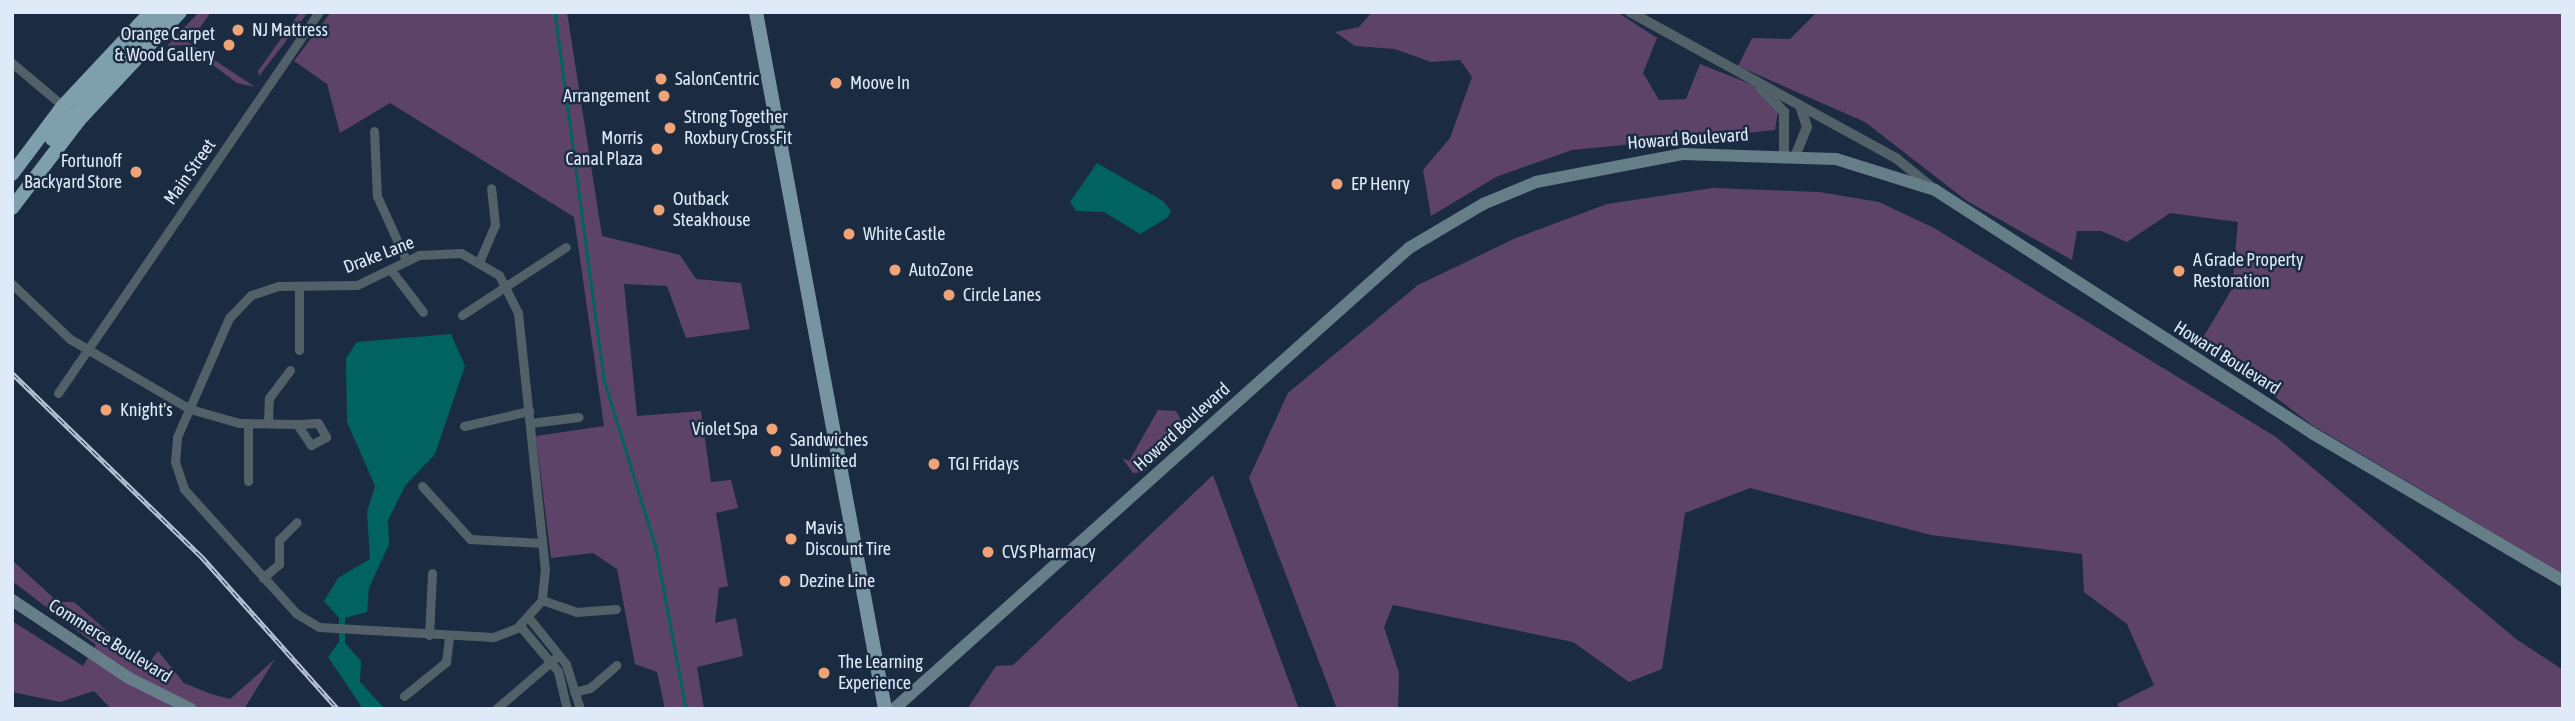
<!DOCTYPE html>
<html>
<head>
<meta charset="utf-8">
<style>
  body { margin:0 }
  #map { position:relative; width:2575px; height:721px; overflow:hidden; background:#1b2c42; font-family:"Asap Condensed",sans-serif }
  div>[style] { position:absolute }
  .green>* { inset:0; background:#5e4368 }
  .water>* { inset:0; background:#006361 }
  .stream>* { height:2.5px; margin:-1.25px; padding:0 1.25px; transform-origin:1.25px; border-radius:1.25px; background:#006361 }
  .minor>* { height:9px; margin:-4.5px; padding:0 4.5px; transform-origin:4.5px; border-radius:4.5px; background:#526167 }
  .tertiary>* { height:10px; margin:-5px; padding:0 5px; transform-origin:5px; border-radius:5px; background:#526167 }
  .secondary>* { height:12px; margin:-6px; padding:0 6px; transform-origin:6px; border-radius:6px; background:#667e88 }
  .primary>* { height:14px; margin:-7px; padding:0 7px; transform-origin:7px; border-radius:7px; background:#7695a1 }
  .trunk>* { height:14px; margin:-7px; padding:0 7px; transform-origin:7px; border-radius:7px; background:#7da0ac }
  .rail>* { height:5px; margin-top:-2.5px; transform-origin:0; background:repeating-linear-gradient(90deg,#1b2c42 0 8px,#b9c5d6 0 16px); box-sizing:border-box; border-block:2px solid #b9c5d6 }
  .dots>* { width:19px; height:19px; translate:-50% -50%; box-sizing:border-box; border:4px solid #1b2c42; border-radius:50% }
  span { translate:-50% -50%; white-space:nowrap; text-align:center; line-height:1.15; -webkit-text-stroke:5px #1b2c42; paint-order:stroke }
  .poi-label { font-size:18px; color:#dfeaf9 }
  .left { translate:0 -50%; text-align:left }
  .right { translate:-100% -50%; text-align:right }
  .street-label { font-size:18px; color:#dfeaf9 }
  .frame { position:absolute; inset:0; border:14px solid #dfeaf9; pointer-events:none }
</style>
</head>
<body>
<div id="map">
  <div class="green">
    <i style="clip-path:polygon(199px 12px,211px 12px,189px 43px,255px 87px,237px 83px,186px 45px,167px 46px)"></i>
    <i style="clip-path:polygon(300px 12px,306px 15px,259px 76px,258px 71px)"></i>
    <i style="clip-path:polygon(331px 12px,567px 12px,602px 236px,680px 255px,696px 279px,741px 283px,750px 329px,686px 338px,667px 286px,624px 284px,637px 416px,701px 411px,711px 482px,731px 480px,738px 508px,716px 513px,728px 586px,719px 588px,715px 623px,736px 618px,743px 656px,697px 667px,704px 709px,665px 709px,657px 672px,635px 664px,617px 569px,593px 553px,551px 558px,536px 436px,604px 426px,574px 217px,390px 103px,340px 133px,327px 84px,294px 61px)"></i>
    <i style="clip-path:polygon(1372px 12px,1617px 12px,1657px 38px,1643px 73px,1659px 100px,1686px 99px,1700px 64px,1753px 85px,1778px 112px,1775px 130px,1572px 150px,1496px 177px,1431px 216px,1423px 170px,1450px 138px,1472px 77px,1460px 60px,1431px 62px,1395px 49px,1355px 46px,1335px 32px,1359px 27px)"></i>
    <i style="clip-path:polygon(1817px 12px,2563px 12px,2563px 574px,2312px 425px,2201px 341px,2232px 289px,2238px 222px,2170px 213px,2127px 242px,2101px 231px,2077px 231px,2072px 260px,1967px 201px,1865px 122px,1738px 66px,1752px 38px,1790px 39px)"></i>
    <i style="clip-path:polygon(1713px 188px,1819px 192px,1879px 202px,1934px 228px,2276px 437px,2516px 639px,2563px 670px,2563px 709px,2120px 709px,2117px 704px,2154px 685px,2127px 624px,2084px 592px,2082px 554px,1931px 535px,1750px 488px,1685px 513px,1662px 669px,1629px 682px,1573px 642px,1393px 605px,1384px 627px,1399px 673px,1398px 709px,1337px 709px,1249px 478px,1288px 393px,1418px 285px,1516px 238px,1607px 204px)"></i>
    <i style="clip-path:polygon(1158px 410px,1176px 411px,1187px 431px,1144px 472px,1133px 473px,1122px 458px,1129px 461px)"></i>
    <i style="clip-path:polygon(1213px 475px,1299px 709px,967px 709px,996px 666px,1013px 665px)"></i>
    <i style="clip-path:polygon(12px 560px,58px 602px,74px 602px,141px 661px,149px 663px,158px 651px,184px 683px,211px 694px,230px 699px,275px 659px,244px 709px,111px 709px,94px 691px,60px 702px,12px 692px,12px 621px,83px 666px,96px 645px,12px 581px)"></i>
  </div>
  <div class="water">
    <i style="clip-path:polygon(1097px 163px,1163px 201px,1171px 211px,1167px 218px,1140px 234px,1104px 212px,1076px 211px,1070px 202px)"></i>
    <i style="clip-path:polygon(451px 334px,465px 366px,435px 454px,405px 486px,388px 520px,389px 544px,369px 588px,367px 612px,345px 618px,345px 643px,361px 661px,360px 682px,385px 709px,363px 709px,328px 657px,339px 642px,339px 618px,324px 601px,338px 578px,370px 559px,367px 512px,375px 486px,347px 422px,346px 358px,357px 342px)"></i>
  </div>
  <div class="stream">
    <i style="left:555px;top:12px;width:370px;rotate:82.4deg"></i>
    <i style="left:604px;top:379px;width:177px;rotate:72.9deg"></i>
    <i style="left:656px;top:548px;width:164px;rotate:79.4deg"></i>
  </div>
  <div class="minor">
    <i style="left:12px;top:63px;width:67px;rotate:40.1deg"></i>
    <i style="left:374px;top:131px;width:65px;rotate:87.4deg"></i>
    <i style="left:377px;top:196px;width:70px;rotate:65.6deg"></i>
    <i style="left:461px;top:253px;width:44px;rotate:30.1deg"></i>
    <i style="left:499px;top:275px;width:42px;rotate:63.4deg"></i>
    <i style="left:518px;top:313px;width:257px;rotate:84deg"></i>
    <i style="left:545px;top:569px;width:31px;rotate:96deg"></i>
    <i style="left:542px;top:600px;width:38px;rotate:132deg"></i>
    <i style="left:517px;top:628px;width:26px;rotate:159deg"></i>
    <i style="left:493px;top:637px;width:174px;rotate:-176.7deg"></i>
    <i style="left:319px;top:627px;width:27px;rotate:-149deg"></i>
    <i style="left:296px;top:613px;width:167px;rotate:-132.1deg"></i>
    <i style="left:184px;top:489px;width:28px;rotate:-108deg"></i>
    <i style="left:175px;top:462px;width:25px;rotate:-85deg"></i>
    <i style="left:177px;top:437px;width:130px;rotate:-66.4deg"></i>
    <i style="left:229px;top:318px;width:32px;rotate:-46deg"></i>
    <i style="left:251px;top:295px;width:29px;rotate:-18deg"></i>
    <i style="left:279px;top:286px;width:78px;rotate:-0.7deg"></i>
    <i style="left:357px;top:285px;width:69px;rotate:-25.8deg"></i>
    <i style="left:419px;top:255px;width:42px;rotate:-2.7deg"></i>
    <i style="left:480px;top:260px;width:38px;rotate:-67deg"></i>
    <i style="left:495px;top:225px;width:37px;rotate:-96deg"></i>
    <i style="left:390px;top:269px;width:54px;rotate:52.5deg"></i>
    <i style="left:12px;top:284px;width:80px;rotate:43.5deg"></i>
    <i style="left:70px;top:339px;width:139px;rotate:30.3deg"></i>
    <i style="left:190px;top:409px;width:51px;rotate:15.9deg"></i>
    <i style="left:239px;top:423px;width:58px;rotate:1deg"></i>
    <i style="left:462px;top:315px;width:124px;rotate:-33.2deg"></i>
    <i style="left:299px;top:350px;width:63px;rotate:-90deg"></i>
    <i style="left:58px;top:393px;width:462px;rotate:-55.6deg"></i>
    <i style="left:268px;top:423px;width:25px;rotate:-88deg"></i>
    <i style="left:269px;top:398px;width:35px;rotate:-53deg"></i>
    <i style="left:318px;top:423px;width:16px;rotate:60deg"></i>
    <i style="left:326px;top:437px;width:17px;rotate:152deg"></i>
    <i style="left:311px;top:445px;width:25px;rotate:-124deg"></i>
    <i style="left:297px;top:424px;width:21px;rotate:-3deg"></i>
    <i style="left:531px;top:423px;width:48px;rotate:-7.1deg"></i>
    <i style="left:464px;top:426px;width:67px;rotate:-13deg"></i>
    <i style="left:248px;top:481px;width:58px;rotate:-90deg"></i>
    <i style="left:422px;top:486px;width:72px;rotate:47.8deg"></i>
    <i style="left:470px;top:539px;width:72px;rotate:3.2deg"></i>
    <i style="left:263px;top:578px;width:21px;rotate:-41deg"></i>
    <i style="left:279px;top:564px;width:24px;rotate:-90deg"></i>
    <i style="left:279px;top:540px;width:25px;rotate:-45deg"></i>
    <i style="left:542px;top:600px;width:36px;rotate:19deg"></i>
    <i style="left:576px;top:612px;width:40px;rotate:-4.3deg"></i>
    <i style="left:529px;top:618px;width:59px;rotate:51.2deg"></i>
    <i style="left:566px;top:664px;width:47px;rotate:72.7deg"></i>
    <i style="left:520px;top:626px;width:59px;rotate:49.8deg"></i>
    <i style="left:558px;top:671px;width:39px;rotate:77deg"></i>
    <i style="left:429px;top:635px;width:62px;rotate:-87.2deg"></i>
    <i style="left:574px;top:692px;width:16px;rotate:-14deg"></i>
    <i style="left:590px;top:688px;width:35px;rotate:-41deg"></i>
    <i style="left:404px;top:696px;width:54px;rotate:-39deg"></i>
    <i style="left:446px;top:662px;width:26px;rotate:-83deg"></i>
    <i style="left:496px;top:709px;width:78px;rotate:-40.8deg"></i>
  </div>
  <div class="tertiary">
    <i style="left:1630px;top:12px;width:305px;rotate:28.8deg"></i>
    <i style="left:1897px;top:159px;width:49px;rotate:39.2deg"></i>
    <i style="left:1760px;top:87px;width:35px;rotate:46deg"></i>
    <i style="left:1784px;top:112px;width:41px;rotate:90deg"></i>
    <i style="left:1796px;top:154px;width:29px;rotate:-68deg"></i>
    <i style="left:1807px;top:127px;width:23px;rotate:-108deg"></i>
  </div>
  <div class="secondary">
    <i style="left:12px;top:600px;width:141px;rotate:33.7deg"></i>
    <i style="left:129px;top:678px;width:69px;rotate:26.6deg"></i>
    <i style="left:894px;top:709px;width:691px;rotate:-41.83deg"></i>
    <i style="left:1409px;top:248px;width:86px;rotate:-30.7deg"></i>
    <i style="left:1483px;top:204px;width:57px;rotate:-22.5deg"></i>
    <i style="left:1536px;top:182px;width:150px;rotate:-10.8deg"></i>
    <i style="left:1683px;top:154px;width:153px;rotate:1.9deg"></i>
    <i style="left:1836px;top:159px;width:104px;rotate:17.4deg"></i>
    <i style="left:1935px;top:190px;width:449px;rotate:32.8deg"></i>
    <i style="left:2312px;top:433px;width:291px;rotate:30.5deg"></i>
  </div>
  <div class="primary">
    <i style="left:756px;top:12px;width:709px;rotate:79.51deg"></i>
  </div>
  <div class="trunk">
    <i style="left:52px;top:139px;width:171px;rotate:-48.1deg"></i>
    <i style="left:12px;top:174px;width:85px;rotate:-53.1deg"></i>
    <i style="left:63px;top:106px;width:129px;rotate:-46.9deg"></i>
    <i style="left:12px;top:208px;width:111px;rotate:-52.7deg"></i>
    <i style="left:79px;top:120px;width:148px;rotate:-46.9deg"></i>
  </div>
  <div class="rail">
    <i style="left:12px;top:373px;width:263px;rotate:44.1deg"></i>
    <i style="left:201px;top:556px;width:205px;rotate:48.2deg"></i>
  </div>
  <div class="dots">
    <i style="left:238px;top:30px;background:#efa377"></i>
    <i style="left:229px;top:45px;background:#efa377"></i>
    <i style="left:661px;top:79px;background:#efa377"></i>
    <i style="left:836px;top:83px;background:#efa377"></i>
    <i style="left:664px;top:96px;background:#efa377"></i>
    <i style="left:670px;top:128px;background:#efa377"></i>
    <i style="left:657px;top:149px;background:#efa377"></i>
    <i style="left:136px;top:172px;background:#efa377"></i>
    <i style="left:1337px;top:184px;background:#efa377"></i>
    <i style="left:659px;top:210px;background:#efa377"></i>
    <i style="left:849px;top:234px;background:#efa377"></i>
    <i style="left:895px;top:270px;background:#efa377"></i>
    <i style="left:2179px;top:271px;background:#efa377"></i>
    <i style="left:949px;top:295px;background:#efa377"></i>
    <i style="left:106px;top:410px;background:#efa377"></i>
    <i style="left:772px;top:429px;background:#efa377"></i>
    <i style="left:776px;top:451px;background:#efa377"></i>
    <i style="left:934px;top:464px;background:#efa377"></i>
    <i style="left:791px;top:539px;background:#efa377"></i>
    <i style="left:988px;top:552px;background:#efa377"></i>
    <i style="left:785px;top:581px;background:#efa377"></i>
    <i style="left:824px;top:673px;background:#efa377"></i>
  </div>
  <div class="poi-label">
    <span class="left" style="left:252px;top:30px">NJ Mattress</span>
    <span class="right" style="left:215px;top:45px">Orange Carpet<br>&amp; Wood Gallery</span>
    <span class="left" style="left:675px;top:79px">SalonCentric</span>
    <span class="left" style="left:850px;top:83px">Moove In</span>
    <span class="right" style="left:650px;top:96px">Arrangement</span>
    <span class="left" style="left:684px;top:128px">Strong Together<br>Roxbury CrossFit</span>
    <span class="right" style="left:643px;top:149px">Morris<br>Canal Plaza</span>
    <span class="right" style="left:122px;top:172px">Fortunoff<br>Backyard Store</span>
    <span class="left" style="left:1351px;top:184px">EP Henry</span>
    <span class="left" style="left:673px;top:210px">Outback<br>Steakhouse</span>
    <span class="left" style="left:863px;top:234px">White Castle</span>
    <span class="left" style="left:2193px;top:271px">A Grade Property<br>Restoration</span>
    <span class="left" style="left:909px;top:270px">AutoZone</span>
    <span class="left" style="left:963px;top:295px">Circle Lanes</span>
    <span class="left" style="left:120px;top:410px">Knight's</span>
    <span class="right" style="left:758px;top:429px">Violet Spa</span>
    <span class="left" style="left:790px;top:451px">Sandwiches<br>Unlimited</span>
    <span class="left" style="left:948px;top:464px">TGI Fridays</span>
    <span class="left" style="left:805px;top:539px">Mavis<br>Discount Tire</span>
    <span class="left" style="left:1002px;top:552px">CVS Pharmacy</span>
    <span class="left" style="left:799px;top:581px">Dezine Line</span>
    <span class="left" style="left:838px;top:673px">The Learning<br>Experience</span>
  </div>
  <div class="street-label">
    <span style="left:1688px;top:139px;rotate:-4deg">Howard Boulevard</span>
    <span style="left:190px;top:172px;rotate:-55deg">Main Street</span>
    <span style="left:379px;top:255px;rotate:-21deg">Drake Lane</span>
    <span style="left:2227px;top:358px;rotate:32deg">Howard Boulevard</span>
    <span style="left:1182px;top:427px;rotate:-42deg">Howard Boulevard</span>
    <span style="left:110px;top:641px;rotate:32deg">Commerce Boulevard</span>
  </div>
  <div class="frame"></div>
</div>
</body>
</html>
